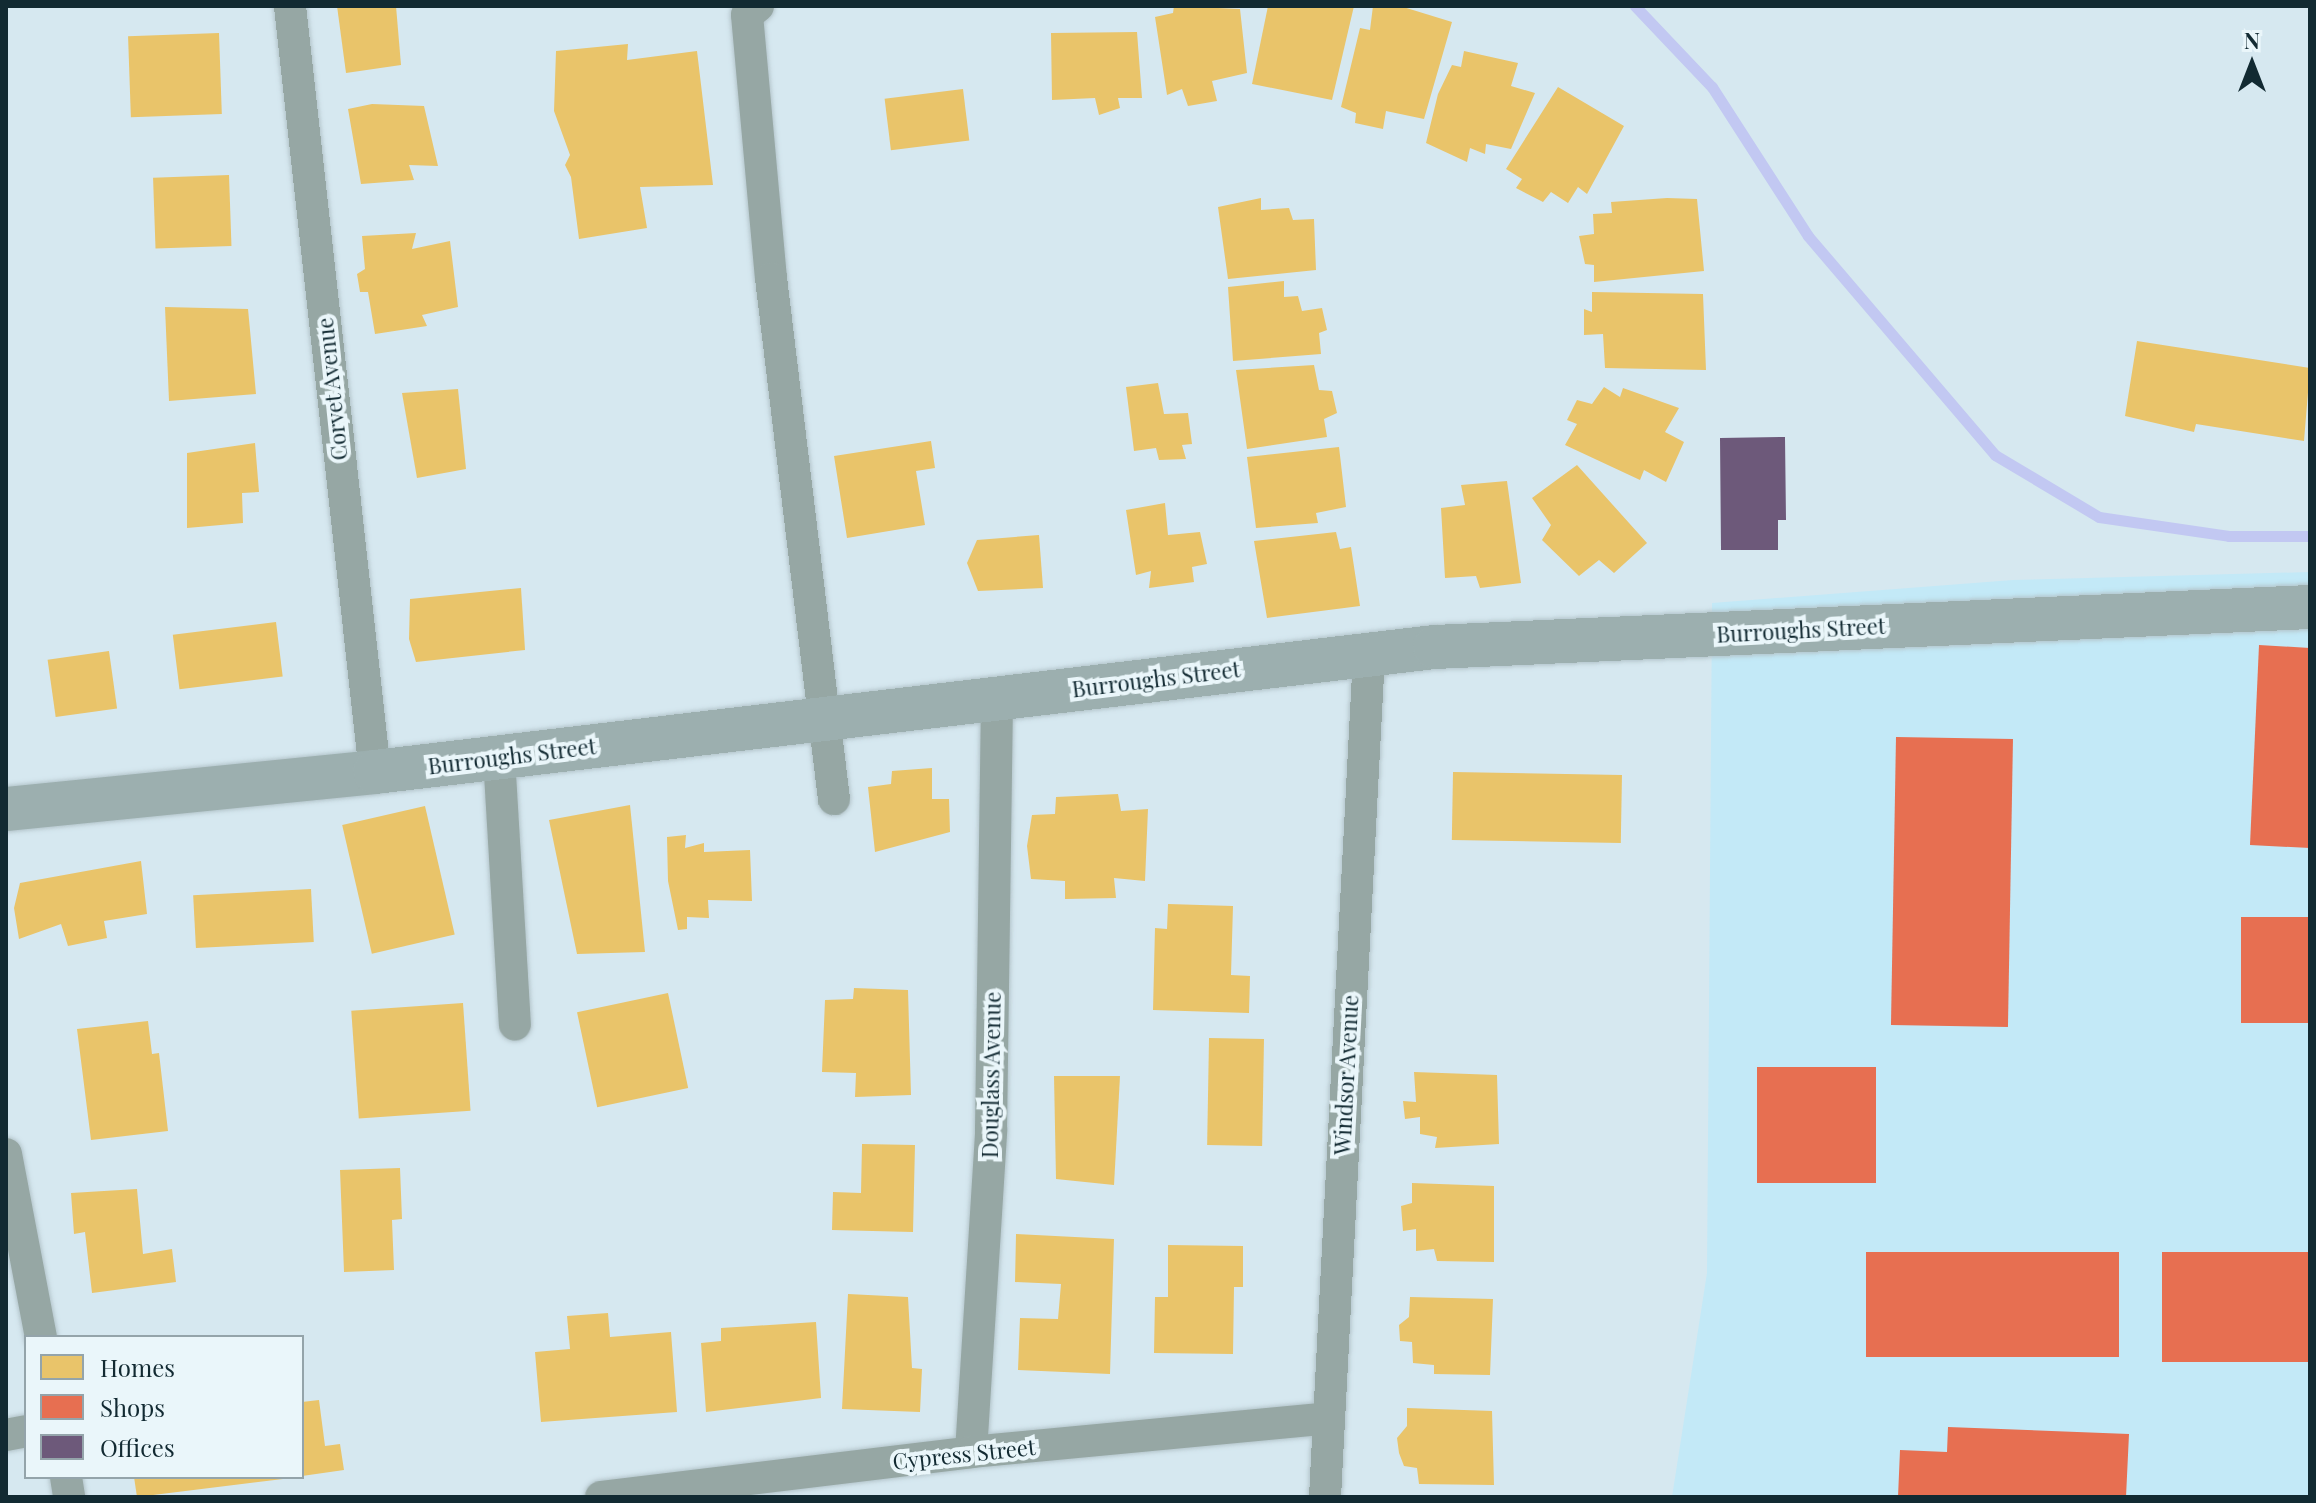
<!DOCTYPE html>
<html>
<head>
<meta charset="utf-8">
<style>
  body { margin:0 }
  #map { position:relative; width:2316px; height:1503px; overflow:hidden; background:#d6e8f0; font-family:"Playfair Display",serif }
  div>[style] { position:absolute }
  .built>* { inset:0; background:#c3e9f7 }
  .homes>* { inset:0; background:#e9c46a; transform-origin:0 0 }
  .shops>* { inset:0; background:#e76f51; transform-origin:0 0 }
  .offices>* { inset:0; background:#6d597a }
  .stream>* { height:11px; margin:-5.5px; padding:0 5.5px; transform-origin:5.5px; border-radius:5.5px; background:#c2c8f2 }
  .roads { filter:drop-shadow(0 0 2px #b4c5cb) drop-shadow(0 0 2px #b4c5cb) }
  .street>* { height:32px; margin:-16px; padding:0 16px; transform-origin:16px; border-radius:16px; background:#96a7a4 }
  .secondary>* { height:44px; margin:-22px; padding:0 22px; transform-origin:22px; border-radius:22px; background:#9cafaf }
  span { translate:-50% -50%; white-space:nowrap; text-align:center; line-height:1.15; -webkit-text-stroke:8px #eaf6fa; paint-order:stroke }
  .street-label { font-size:22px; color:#122a32 }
  .frame { position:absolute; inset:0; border:8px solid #122a32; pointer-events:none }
  .legend { position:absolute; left:24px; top:1335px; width:280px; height:144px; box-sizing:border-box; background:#eaf6fa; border:2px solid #94a4aa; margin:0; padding:10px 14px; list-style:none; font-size:24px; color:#122a32 }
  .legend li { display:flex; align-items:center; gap:16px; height:40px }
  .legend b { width:40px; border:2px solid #94a4aa }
  .north { position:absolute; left:2212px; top:24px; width:80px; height:80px; -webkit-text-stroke:6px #eaf6fa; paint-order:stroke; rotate:0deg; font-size:22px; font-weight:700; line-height:32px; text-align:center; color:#122a32 }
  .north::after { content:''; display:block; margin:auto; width:28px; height:36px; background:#122a32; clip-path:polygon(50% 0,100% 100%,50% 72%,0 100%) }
</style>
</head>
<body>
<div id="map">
  <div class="built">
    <i style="clip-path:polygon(2310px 572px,2310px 1497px,1672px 1497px,1707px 1273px,1712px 603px,2013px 580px)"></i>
  </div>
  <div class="homes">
    <i style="clip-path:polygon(337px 6px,396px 6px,401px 65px,346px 73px)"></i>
    <i style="clip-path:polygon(1174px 6px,1240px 9px,1247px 73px,1212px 81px,1217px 101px,1188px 106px,1182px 89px,1167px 95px,1155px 17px,1173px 13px)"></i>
    <i style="clip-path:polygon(1268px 6px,1354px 6px,1332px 100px,1252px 84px)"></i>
    <i style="clip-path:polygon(1373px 6px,1400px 6px,1452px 22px,1424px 119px,1386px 111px,1383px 129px,1355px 123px,1356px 113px,1341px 107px,1360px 28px,1370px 30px)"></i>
    <i style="clip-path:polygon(1137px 32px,1142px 98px,1118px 98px,1120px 108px,1099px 115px,1095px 98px,1052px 100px,1051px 33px)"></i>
    <i style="left:219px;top:33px;width:81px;height:91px;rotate:88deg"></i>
    <i style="clip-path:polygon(628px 44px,627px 60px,697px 51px,713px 185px,640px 187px,647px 228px,579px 239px,571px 177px,565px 165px,570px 155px,554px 111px,556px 51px)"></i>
    <i style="clip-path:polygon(1464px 51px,1518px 63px,1511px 86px,1535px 93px,1511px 149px,1486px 144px,1485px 154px,1470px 148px,1467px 162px,1426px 143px,1438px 94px,1452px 65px,1461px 67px)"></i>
    <i style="clip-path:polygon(1558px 87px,1624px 126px,1587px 194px,1578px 187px,1568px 203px,1551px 192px,1543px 202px,1516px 188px,1522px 179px,1506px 169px)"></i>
    <i style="left:963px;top:89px;width:52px;height:79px;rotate:83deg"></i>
    <i style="clip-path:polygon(372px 104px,424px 106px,438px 166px,409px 165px,414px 180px,361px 184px,348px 109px)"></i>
    <i style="left:229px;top:175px;width:71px;height:76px;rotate:88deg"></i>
    <i style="clip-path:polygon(1261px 198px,1261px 210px,1289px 208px,1293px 220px,1314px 219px,1316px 270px,1228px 279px,1218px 207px)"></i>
    <i style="clip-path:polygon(1667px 198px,1697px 199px,1704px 271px,1594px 282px,1594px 265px,1585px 264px,1579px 236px,1594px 234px,1593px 214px,1612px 213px,1611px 202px)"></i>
    <i style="clip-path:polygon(416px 233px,412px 249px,450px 241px,458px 307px,422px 315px,427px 326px,375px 334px,368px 292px,360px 292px,357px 274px,365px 269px,362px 236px)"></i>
    <i style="clip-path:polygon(1284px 281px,1284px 297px,1298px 296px,1302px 311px,1322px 308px,1327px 330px,1319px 333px,1321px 354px,1233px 361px,1228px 287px)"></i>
    <i style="clip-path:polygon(1592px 292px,1703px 294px,1706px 370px,1605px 368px,1603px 334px,1584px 335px,1584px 309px,1592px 312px)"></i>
    <i style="clip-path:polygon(165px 307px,248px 309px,256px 394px,169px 401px)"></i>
    <i style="clip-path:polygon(2137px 341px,2310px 368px,2304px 441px,2196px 424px,2194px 432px,2125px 416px)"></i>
    <i style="clip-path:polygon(1314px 365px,1319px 390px,1332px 391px,1337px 413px,1324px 419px,1327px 437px,1247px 449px,1236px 370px)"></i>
    <i style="clip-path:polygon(1158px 383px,1164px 414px,1188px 413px,1192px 444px,1182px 445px,1186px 459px,1159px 460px,1156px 448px,1134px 451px,1126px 387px)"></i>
    <i style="clip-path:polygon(1604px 387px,1620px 397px,1623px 388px,1679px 408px,1665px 432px,1684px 442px,1666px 482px,1644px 470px,1640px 480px,1565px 445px,1577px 424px,1567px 420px,1577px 400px,1592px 404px)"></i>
    <i style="clip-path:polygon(458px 389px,466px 469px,417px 478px,402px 393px)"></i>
    <i style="clip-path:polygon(931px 441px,935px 468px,916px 471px,925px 525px,847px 538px,834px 456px)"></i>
    <i style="clip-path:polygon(255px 443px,259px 492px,242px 493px,243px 523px,187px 528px,187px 453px)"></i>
    <i style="clip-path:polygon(1339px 447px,1346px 507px,1316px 513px,1318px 523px,1256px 528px,1247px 457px)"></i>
    <i style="clip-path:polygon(1577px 465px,1647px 543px,1614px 573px,1599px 560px,1579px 576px,1542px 540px,1551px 525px,1532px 498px)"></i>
    <i style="clip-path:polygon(1507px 481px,1521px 583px,1480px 588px,1476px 576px,1445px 578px,1441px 508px,1465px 505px,1461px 485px)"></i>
    <i style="clip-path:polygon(1165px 503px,1168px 535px,1200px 532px,1207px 564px,1192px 567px,1194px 582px,1149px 588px,1151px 571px,1136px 575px,1126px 510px)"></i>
    <i style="clip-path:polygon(1336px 532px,1340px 549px,1351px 547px,1360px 606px,1267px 618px,1254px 541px)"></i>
    <i style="clip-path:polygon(1039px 535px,1043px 588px,978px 591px,967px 563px,977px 540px)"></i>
    <i style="clip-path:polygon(521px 588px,525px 650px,416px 662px,409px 639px,410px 599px)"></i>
    <i style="left:276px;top:622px;width:55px;height:104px;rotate:83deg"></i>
    <i style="left:109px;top:651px;width:58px;height:62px;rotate:82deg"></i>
    <i style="clip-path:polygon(932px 768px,932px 799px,949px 799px,950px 832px,875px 852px,868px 787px,891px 784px,892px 771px)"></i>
    <i style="left:1453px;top:772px;width:169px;height:68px;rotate:1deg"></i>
    <i style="clip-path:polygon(1118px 794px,1121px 811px,1148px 809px,1145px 881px,1114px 878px,1116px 898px,1065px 899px,1065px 881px,1031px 879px,1027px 846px,1032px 815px,1055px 814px,1056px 797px)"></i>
    <i style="clip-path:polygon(630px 805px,645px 952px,577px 954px,549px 820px)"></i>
    <i style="left:425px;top:806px;width:132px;height:85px;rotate:77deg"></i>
    <i style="clip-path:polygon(686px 835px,685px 848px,704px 843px,704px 852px,750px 850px,752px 901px,708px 900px,709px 918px,687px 917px,687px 929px,678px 930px,668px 881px,667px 837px)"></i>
    <i style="clip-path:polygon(141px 861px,147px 914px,104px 921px,107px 938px,68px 946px,61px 924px,19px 939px,14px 908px,20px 883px)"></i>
    <i style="left:311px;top:889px;width:53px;height:118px;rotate:87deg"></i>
    <i style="clip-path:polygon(1168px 904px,1233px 906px,1231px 975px,1250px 976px,1249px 1013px,1153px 1010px,1155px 928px,1167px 929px)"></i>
    <i style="clip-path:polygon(854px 988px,908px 990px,911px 1095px,855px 1097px,856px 1073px,822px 1072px,825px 1000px,853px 999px)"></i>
    <i style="left:668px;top:993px;width:97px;height:93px;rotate:78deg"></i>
    <i style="left:463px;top:1003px;width:108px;height:112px;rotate:86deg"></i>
    <i style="clip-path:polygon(148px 1021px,152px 1054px,159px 1053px,168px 1131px,91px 1140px,77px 1029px)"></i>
    <i style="left:1264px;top:1039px;width:107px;height:55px;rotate:91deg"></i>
    <i style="clip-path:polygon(1414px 1072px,1497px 1075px,1499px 1144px,1435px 1148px,1437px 1137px,1420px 1134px,1420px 1117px,1405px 1119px,1403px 1101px,1416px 1102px)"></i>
    <i style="clip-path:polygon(1054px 1076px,1120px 1076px,1114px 1185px,1056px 1179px)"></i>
    <i style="clip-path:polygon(862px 1144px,915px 1145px,913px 1232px,832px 1230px,833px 1192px,861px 1193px)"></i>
    <i style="clip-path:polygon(400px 1168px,402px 1219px,392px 1220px,394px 1270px,344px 1272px,340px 1170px)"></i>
    <i style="clip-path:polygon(1412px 1183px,1494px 1186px,1494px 1262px,1437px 1261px,1434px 1249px,1416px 1251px,1416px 1229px,1403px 1231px,1401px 1206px,1412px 1203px)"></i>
    <i style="clip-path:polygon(137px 1189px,143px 1254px,172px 1249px,176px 1282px,92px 1293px,85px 1232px,74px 1234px,71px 1193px)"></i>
    <i style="clip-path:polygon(1016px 1234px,1114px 1239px,1110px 1374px,1018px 1370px,1020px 1318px,1058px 1319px,1061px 1284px,1015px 1282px)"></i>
    <i style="clip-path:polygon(1168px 1245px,1243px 1246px,1243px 1287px,1234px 1287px,1233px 1354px,1154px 1353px,1155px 1297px,1168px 1297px)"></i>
    <i style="clip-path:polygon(848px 1294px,908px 1297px,912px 1368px,922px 1369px,920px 1412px,842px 1409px)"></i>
    <i style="clip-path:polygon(1410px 1297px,1493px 1299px,1490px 1375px,1434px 1374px,1434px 1365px,1413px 1363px,1412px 1342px,1400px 1341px,1399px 1325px,1409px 1317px)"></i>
    <i style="clip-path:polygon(608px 1313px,610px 1337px,671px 1332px,677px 1412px,541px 1422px,535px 1352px,570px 1349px,567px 1316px)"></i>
    <i style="clip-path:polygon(816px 1322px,821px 1398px,706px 1412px,701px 1343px,721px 1341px,721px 1328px)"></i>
    <i style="clip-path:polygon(319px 1400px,325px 1446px,340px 1444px,344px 1470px,302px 1476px,302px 1402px)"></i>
    <i style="clip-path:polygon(1407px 1408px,1492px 1411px,1494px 1485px,1419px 1484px,1417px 1468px,1404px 1466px,1399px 1453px,1397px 1438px,1407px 1426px)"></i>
    <i style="clip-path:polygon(134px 1477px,283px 1477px,283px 1479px,137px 1497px)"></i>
  </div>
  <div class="shops">
    <i style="clip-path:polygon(2259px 645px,2310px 648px,2310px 848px,2250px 845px)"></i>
    <i style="left:1896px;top:737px;width:117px;height:288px;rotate:1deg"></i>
    <i style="left:2241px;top:917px;width:69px;height:106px"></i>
    <i style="left:1876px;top:1067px;width:116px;height:119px;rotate:90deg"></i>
    <i style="left:1866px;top:1252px;width:253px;height:105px"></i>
    <i style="left:2162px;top:1252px;width:148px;height:110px"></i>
    <i style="clip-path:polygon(1948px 1427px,2129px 1434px,2126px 1497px,1898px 1497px,1900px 1450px,1947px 1452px)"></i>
  </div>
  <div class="offices">
    <i style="clip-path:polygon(1785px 437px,1786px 520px,1778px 520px,1778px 550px,1721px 550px,1720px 438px)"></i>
  </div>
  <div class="stream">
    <i style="left:1635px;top:6px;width:112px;rotate:46.5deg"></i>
    <i style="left:1712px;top:87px;width:177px;rotate:57.2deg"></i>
    <i style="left:1808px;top:236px;width:288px;rotate:49.5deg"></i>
    <i style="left:1995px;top:455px;width:121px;rotate:30.8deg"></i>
    <i style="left:2099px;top:517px;width:131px;rotate:8.3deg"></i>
    <i style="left:2229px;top:536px;width:81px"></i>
  </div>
  <div class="roads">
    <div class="street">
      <i style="left:290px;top:6px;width:771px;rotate:83.67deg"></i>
      <i style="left:758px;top:6px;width:14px;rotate:141deg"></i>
      <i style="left:747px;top:15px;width:264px;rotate:84.8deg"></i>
      <i style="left:771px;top:278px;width:525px;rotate:83.11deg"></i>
      <i style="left:499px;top:757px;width:268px;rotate:86.6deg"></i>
      <i style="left:6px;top:1154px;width:186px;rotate:79.2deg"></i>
      <i style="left:6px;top:1435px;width:20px;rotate:-11deg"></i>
      <i style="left:971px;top:1452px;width:323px;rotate:-86.4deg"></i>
      <i style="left:991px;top:1130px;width:432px;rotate:-89.2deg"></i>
      <i style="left:66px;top:1477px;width:20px;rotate:81deg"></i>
      <i style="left:601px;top:1497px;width:373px;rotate:-6.9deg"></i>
      <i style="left:971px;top:1452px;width:359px;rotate:-5.4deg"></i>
      <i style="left:1325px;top:1497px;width:844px;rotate:-87.01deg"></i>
    </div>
    <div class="secondary">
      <i style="left:6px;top:809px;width:371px;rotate:-5.7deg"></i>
      <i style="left:375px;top:772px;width:1067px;rotate:-6.73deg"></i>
      <i style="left:1435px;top:647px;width:876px;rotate:-2.62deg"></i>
    </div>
  </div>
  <div class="street-label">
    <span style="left:332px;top:389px;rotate:-96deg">Corvet Avenue</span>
    <span style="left:1801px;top:630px;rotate:-3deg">Burroughs Street</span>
    <span style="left:1156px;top:679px;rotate:-7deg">Burroughs Street</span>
    <span style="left:512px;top:756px;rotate:-7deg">Burroughs Street</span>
    <span style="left:991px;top:1075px;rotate:-89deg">Douglass Avenue</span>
    <span style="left:1346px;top:1075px;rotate:-87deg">Windsor Avenue</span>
    <span style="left:964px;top:1454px;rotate:-6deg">Cypress Street</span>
  </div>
  <div class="frame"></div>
  <ul class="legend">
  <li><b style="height:22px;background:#e9c46a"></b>Homes</li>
  <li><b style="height:22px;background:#e76f51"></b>Shops</li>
  <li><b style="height:22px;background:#6d597a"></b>Offices</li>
  </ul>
  <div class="north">N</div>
</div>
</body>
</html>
